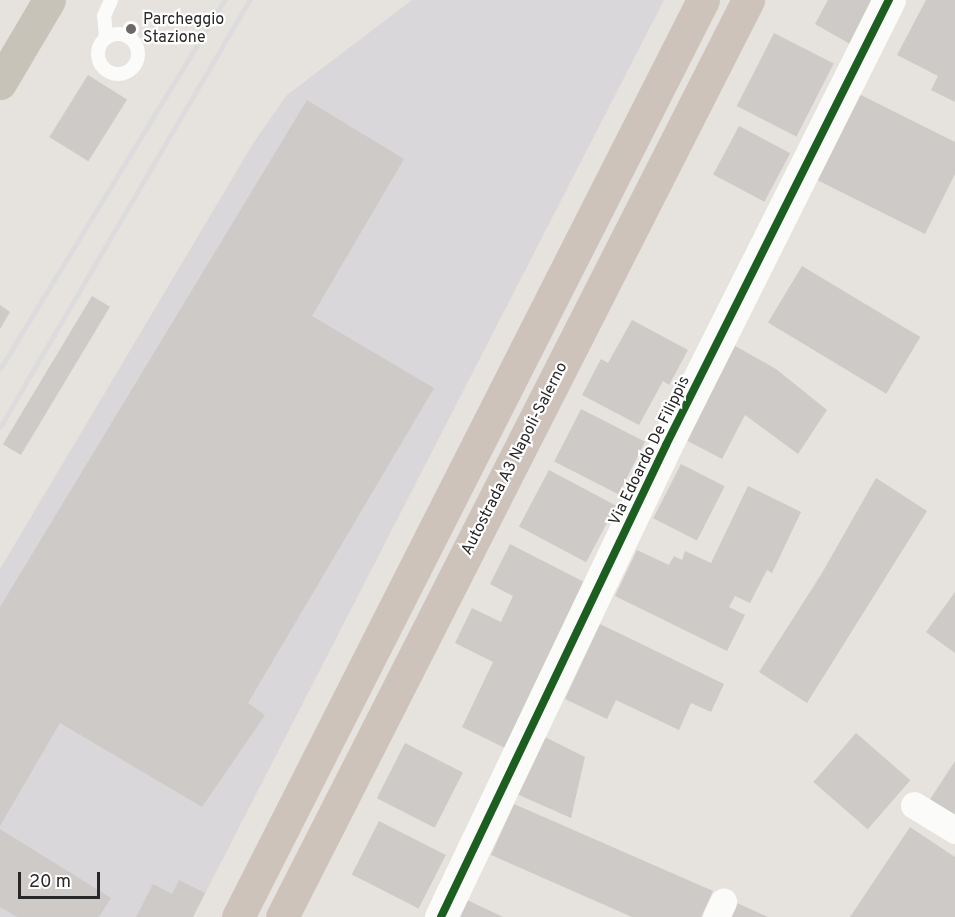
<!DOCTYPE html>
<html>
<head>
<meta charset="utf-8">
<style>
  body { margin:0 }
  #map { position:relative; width:955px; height:917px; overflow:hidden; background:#e6e2de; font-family:Overpass,sans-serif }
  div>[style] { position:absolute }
  .industrial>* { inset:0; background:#dad7da }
  .building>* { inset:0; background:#cdcac7; transform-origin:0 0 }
  .lane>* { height:14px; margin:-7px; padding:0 7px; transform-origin:7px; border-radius:7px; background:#fbfbfa }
  .lane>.ring { margin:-7px; padding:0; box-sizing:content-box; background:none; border:14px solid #fbfbfa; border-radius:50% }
  .street>* { height:27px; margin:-13.5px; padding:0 13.5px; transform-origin:13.5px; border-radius:13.5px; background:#fbfbfa }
  .secondary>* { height:33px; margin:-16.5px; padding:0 16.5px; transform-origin:16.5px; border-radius:16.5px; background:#fbfbfa }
  .primary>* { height:33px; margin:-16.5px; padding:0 16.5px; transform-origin:16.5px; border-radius:16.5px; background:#c8c3b8 }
  .highway>* { height:33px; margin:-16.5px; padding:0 16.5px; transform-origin:16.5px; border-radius:16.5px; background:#cec3bb }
  .rail>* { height:4.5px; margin:-2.25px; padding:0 2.25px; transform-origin:2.25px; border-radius:2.25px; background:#dddcdd }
  .cycleway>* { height:8px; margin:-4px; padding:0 4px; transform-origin:4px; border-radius:4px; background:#1b5e20 }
  .dots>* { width:16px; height:16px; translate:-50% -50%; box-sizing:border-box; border:3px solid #fff; border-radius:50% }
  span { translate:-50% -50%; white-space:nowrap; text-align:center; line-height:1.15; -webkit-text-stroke:4.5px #fff; paint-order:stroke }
  .poi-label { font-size:16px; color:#282828 }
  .left { translate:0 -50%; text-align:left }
  .street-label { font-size:16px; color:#282828 }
  .scale { position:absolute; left:18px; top:872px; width:82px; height:27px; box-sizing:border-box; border:3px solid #282828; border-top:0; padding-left:8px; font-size:18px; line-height:21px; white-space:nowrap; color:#282828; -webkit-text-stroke:4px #fff; paint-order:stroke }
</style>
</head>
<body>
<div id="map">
  <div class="industrial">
    <i style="clip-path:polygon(412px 0,664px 0,193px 917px,0 917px,0 569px,254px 142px,287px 95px)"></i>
  </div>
  <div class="building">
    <i style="clip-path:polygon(828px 0,875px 0,850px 44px,815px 24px)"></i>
    <i style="clip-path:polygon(926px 0,955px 0,955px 102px,931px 90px,938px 76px,897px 55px)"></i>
    <i style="left:774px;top:33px;width:67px;height:82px;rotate:27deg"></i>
    <i style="left:88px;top:75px;width:46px;height:73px;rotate:32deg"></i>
    <i style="clip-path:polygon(859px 94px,955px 142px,955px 174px,925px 234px,817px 180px)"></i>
    <i style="clip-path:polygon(307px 100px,404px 159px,312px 316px,434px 388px,248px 703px,265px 715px,202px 807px,60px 723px,0 826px,0 607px)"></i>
    <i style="left:739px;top:126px;width:58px;height:55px;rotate:28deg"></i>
    <i style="left:802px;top:266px;width:138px;height:66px;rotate:31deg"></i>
    <i style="left:92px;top:296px;width:21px;height:173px;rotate:31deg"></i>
    <i style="clip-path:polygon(0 305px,10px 312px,0 329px)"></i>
    <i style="clip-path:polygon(632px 320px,688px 350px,669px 385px,663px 381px,639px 425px,582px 395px,601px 359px,608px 363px)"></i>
    <i style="clip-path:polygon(730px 343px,776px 369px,827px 410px,798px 454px,745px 415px,722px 459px,684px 439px)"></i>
    <i style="left:581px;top:409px;width:72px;height:59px;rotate:27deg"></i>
    <i style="left:681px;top:464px;width:49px;height:61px;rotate:27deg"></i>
    <i style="left:549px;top:470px;width:76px;height:64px;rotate:28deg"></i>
    <i style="clip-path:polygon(876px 478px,927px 511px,807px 703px,759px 672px,822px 573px)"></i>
    <i style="clip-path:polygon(748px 486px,801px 512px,772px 573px,767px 570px,750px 603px,735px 596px,729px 607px,745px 615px,727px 651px,615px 596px,637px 550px,669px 565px,674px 556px,682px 560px,685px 551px,711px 563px)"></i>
    <i style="clip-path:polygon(510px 544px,590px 585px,509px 750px,462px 727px,493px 662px,455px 643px,472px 608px,501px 622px,513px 596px,490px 584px)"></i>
    <i style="clip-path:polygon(955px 592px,955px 653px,926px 632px)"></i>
    <i style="clip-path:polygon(600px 624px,724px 684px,711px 712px,691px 703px,679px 730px,616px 700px,607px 719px,565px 699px)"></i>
    <i style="clip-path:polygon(537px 733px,585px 757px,571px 818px,510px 791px)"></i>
    <i style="left:856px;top:733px;width:72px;height:65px;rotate:41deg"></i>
    <i style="left:405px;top:743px;width:65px;height:62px;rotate:27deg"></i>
    <i style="clip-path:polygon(955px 761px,955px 819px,929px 801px)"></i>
    <i style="clip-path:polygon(514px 804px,713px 891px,701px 917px,632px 917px,491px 855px)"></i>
    <i style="left:379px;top:821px;width:75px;height:60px;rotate:27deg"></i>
    <i style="clip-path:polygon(910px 827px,955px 857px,955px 917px,850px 917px)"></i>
    <i style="clip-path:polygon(0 829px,111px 898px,99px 917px,17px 917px,0 907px)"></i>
    <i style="clip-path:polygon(179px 880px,205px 893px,193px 917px,136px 917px,153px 884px,172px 894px)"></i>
    <i style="clip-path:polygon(465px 899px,503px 917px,457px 917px)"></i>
    <i style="clip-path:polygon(737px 903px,768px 917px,731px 917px)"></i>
  </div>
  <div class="lane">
    <i class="ring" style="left:98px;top:34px;width:26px;height:26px"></i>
    <i style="left:106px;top:37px;width:21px;rotate:-95deg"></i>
    <i style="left:104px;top:16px;width:17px;rotate:-66deg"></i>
  </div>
  <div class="street">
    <i style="left:914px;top:805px;width:48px;rotate:31.4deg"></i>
    <i style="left:716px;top:917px;width:17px;rotate:-65deg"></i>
  </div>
  <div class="secondary">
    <i style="left:441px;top:917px;width:523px;rotate:-64.51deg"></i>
    <i style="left:666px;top:445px;width:498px;rotate:-63.4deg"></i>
  </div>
  <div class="primary">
    <i style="left:0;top:83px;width:96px;rotate:-59.4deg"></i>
  </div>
  <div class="highway">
    <i style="left:238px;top:917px;width:1028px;rotate:-63.11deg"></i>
    <i style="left:282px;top:917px;width:1029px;rotate:-63.06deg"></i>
  </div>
  <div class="rail">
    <i style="left:0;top:369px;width:432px;rotate:-58.7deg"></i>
    <i style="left:0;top:427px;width:495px;rotate:-59.7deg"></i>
  </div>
  <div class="cycleway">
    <i style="left:441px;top:917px;width:523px;rotate:-64.51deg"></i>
    <i style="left:666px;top:445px;width:498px;rotate:-63.4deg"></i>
  </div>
  <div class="dots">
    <i style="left:131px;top:29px;background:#6a6968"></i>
  </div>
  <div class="poi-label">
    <span class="left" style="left:143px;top:29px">Parcheggio<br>Stazione</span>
  </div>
  <div class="street-label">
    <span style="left:650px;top:451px;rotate:-64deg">Via Edoardo De Filippis</span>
    <span style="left:515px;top:459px;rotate:-63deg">Autostrada A3 Napoli-Salerno</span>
  </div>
  <div class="scale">20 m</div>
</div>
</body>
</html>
